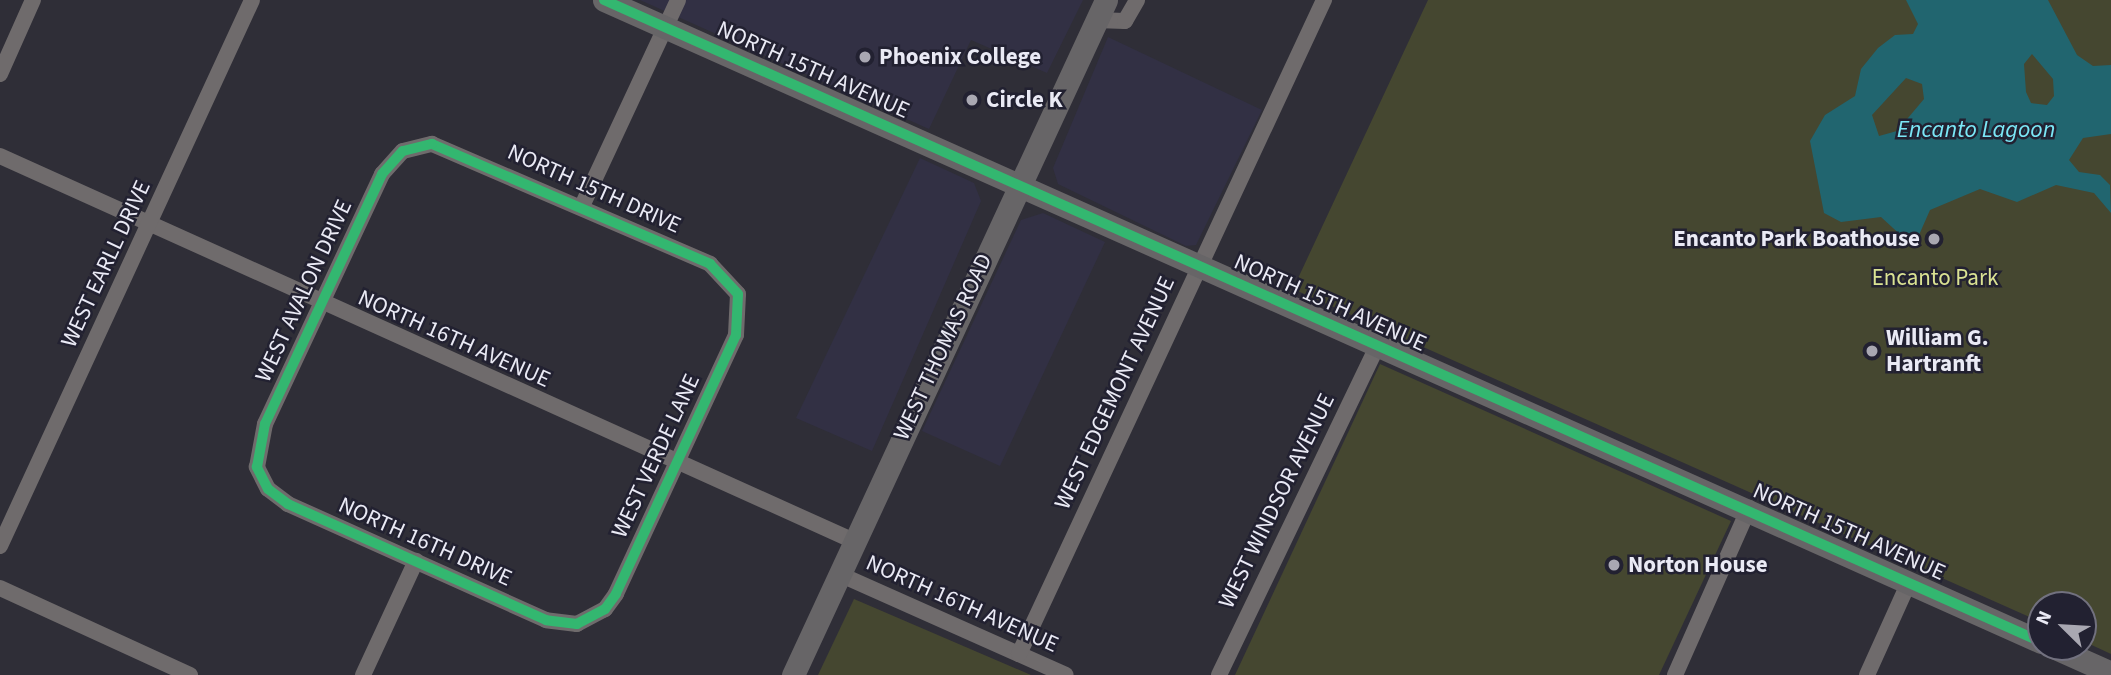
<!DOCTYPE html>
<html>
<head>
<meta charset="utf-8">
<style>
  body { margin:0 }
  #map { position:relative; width:2111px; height:675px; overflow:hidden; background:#2f2e37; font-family:"Source Sans 3",sans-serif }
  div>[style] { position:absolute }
  .built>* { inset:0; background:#323044 }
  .green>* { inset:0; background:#454730 }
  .water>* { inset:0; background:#21656f }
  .street>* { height:16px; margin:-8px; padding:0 8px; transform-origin:8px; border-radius:8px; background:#6f6b6c }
  .secondary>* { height:23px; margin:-11.5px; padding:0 11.5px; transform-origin:11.5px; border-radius:11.5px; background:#676567 }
  .cycleway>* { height:10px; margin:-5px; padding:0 5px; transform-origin:5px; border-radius:5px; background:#33b770 }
  .dots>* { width:19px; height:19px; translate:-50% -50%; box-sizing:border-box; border:4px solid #222131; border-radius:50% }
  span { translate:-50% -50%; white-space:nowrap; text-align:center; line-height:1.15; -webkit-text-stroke:5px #222131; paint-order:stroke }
  .poi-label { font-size:23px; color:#eaeaf5; font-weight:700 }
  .left { translate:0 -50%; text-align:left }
  .right { translate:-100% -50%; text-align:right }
  .street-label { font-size:23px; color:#eaeaf5 }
  .park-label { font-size:23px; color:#dbe393 }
  .water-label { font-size:24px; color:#7be7f6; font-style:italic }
  .north { position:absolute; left:2027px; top:591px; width:70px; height:70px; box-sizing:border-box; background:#222131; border:2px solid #72717f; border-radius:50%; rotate:294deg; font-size:19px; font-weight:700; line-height:28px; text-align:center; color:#eaeaf5 }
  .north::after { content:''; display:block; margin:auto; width:24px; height:32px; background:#a9a8b2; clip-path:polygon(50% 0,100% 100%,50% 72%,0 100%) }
</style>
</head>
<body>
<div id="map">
  <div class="built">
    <i style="clip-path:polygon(640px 0,1083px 0,1047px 73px,971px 40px,929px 129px)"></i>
    <i style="clip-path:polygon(1108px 37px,1262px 110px,1196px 245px,1186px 246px,1058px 184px,1053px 168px)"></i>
    <i style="clip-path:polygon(920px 158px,974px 183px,981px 201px,872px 451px,796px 418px)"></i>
    <i style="clip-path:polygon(1043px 213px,1105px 242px,1000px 466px,922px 431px,1021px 220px)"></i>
  </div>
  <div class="green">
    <i style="clip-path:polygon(1428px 0,2111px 0,2111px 654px,2083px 641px,2083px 605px,2041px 605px,2041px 622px,1293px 289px)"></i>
    <i style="clip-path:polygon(1380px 364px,1731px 521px,1659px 675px,1235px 675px)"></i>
    <i style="clip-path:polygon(854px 599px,1031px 675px,818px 675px)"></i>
  </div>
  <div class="water">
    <i style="clip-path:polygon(evenodd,1906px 0,2048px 0,2077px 55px,2093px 66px,2111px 65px,2111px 134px,2083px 138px,2069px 160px,2079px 172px,2100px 175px,2110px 185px,2111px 213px,2094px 193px,2056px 185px,2017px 202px,1980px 189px,1930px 210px,1919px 235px,1905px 239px,1881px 217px,1841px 222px,1824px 213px,1810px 141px,1825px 115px,1855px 96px,1861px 69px,1878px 48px,1895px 35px,1913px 34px,1918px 24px,1906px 0,2032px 54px,2053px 79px,2054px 96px,2047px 105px,2031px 103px,2026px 92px,2024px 64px,2032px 54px,1906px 0,1906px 78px,1922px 84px,1924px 99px,1897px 131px,1879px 136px,1872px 115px,1906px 78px)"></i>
  </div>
  <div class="street">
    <i style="left:1096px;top:20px;width:29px;rotate:2deg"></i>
    <i style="left:1125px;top:21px;width:24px;rotate:-60deg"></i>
    <i style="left:0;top:74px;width:81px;rotate:-66deg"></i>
    <i style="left:432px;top:144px;width:303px;rotate:23.3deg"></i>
    <i style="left:710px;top:264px;width:41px;rotate:47deg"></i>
    <i style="left:738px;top:294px;width:41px;rotate:92.8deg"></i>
    <i style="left:736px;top:335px;width:285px;rotate:114.9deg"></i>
    <i style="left:616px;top:594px;width:19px;rotate:126deg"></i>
    <i style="left:605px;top:609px;width:32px;rotate:152deg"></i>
    <i style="left:577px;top:624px;width:31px;rotate:-173deg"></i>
    <i style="left:546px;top:620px;width:283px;rotate:-155.8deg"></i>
    <i style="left:288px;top:504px;width:25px;rotate:-143deg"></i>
    <i style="left:268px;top:489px;width:25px;rotate:-117deg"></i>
    <i style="left:257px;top:467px;width:44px;rotate:-79.5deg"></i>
    <i style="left:265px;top:424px;width:276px;rotate:-64.9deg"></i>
    <i style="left:382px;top:174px;width:31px;rotate:-48deg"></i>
    <i style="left:403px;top:151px;width:30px;rotate:-14deg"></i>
    <i style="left:0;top:156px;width:937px;rotate:24.27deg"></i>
    <i style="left:582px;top:206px;width:227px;rotate:-65deg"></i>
    <i style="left:0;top:546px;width:601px;rotate:-65.22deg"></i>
    <i style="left:839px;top:574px;width:248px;rotate:24deg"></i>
    <i style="left:0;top:588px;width:209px;rotate:24.6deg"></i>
    <i style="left:1019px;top:654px;width:722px;rotate:-65deg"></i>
    <i style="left:363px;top:675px;width:126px;rotate:-65.1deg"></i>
    <i style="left:1219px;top:675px;width:364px;rotate:-64.3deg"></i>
    <i style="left:1675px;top:675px;width:183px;rotate:-66.1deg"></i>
    <i style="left:1867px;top:675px;width:102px;rotate:-65.7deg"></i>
  </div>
  <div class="secondary">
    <i style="left:604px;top:0;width:1574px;rotate:24.07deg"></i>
    <i style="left:2053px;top:647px;width:64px;rotate:24.1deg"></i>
    <i style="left:793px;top:675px;width:744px;rotate:-65.12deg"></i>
  </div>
  <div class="cycleway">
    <i style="left:604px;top:0;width:1574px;rotate:24.07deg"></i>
    <i style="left:432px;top:144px;width:303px;rotate:23.3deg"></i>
    <i style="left:710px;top:264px;width:41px;rotate:47deg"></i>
    <i style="left:738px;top:294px;width:41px;rotate:92.8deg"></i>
    <i style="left:736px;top:335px;width:285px;rotate:114.9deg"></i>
    <i style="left:616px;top:594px;width:19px;rotate:126deg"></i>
    <i style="left:605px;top:609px;width:32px;rotate:152deg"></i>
    <i style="left:577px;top:624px;width:31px;rotate:-173deg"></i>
    <i style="left:546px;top:620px;width:283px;rotate:-155.8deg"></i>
    <i style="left:288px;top:504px;width:25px;rotate:-143deg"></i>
    <i style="left:268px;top:489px;width:25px;rotate:-117deg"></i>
    <i style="left:257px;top:467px;width:44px;rotate:-79.5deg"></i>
    <i style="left:265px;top:424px;width:276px;rotate:-64.9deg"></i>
    <i style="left:382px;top:174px;width:31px;rotate:-48deg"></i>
    <i style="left:403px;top:151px;width:30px;rotate:-14deg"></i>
  </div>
  <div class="dots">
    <i style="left:865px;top:57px;background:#a9a8b2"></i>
    <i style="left:972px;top:100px;background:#a9a8b2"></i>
    <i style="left:1934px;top:239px;background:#a9a8b2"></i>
    <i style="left:1872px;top:351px;background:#a9a8b2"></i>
    <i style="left:1614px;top:565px;background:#a9a8b2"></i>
  </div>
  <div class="poi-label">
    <span class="left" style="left:879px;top:57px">Phoenix College</span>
    <span class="left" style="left:986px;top:100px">Circle K</span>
    <span class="right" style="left:1920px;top:239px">Encanto Park Boathouse</span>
    <span class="left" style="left:1886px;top:351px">William G.<br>Hartranft</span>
    <span class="left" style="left:1628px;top:565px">Norton House</span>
  </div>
  <div class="street-label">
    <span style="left:813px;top:70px;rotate:24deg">NORTH 15TH AVENUE</span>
    <span style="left:594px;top:189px;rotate:24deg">NORTH 15TH DRIVE</span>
    <span style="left:106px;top:264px;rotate:-65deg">WEST EARLL DRIVE</span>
    <span style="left:304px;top:291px;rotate:-65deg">WEST AVALON DRIVE</span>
    <span style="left:1330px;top:303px;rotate:24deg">NORTH 15TH AVENUE</span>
    <span style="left:454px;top:339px;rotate:24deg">NORTH 16TH AVENUE</span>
    <span style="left:943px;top:347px;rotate:-65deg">WEST THOMAS ROAD</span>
    <span style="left:1115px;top:393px;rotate:-65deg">WEST EDGEMONT AVENUE</span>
    <span style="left:656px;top:456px;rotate:-65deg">WEST VERDE LANE</span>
    <span style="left:1277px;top:501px;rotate:-64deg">WEST WINDSOR AVENUE</span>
    <span style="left:1849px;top:532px;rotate:24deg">NORTH 15TH AVENUE</span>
    <span style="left:425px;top:542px;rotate:24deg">NORTH 16TH DRIVE</span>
    <span style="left:962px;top:604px;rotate:24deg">NORTH 16TH AVENUE</span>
  </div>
  <div class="park-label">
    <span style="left:1935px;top:278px">Encanto Park</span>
  </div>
  <div class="water-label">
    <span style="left:1976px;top:130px">Encanto Lagoon</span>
  </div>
  <div class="north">N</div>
</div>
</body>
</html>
